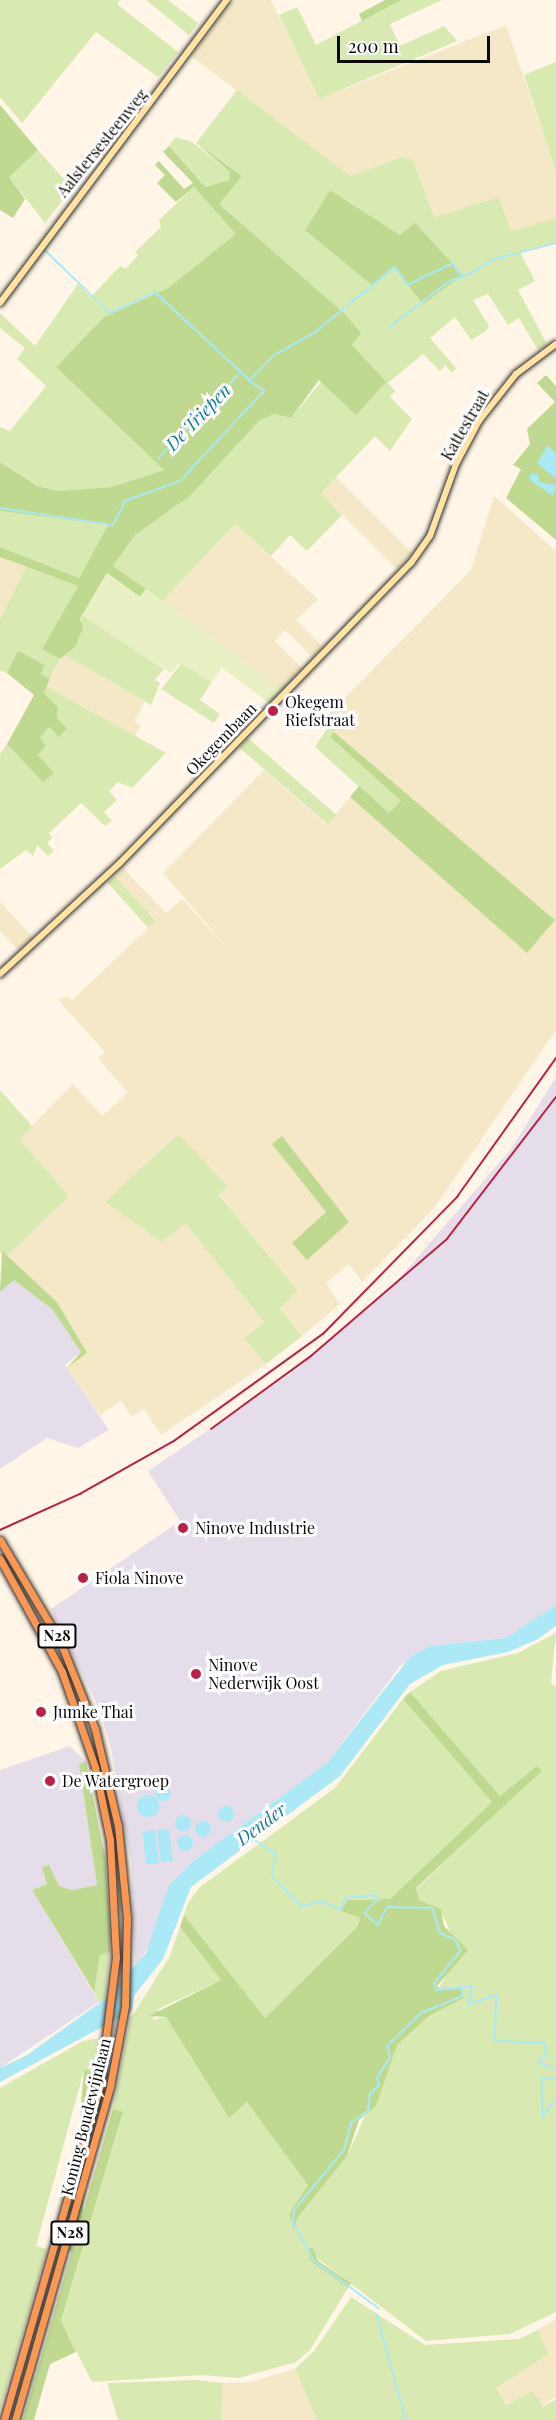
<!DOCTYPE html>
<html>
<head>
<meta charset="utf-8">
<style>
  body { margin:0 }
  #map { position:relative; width:556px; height:2420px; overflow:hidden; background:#fff6e7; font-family:"Playfair Display",serif }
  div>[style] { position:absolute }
  .industrial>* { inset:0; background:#e6ddea }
  .farmland>* { inset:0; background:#f4e8c7; transform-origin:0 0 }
  .green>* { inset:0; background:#d8e9b1; transform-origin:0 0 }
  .forest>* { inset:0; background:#bfda90; transform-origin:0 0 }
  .pitch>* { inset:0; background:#e9f0c3 }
  .water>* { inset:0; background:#abe9f7; transform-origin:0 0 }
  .round { border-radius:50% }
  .stream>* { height:1.5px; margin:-0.75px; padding:0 0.75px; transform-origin:0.75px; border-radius:0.75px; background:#abe9f7 }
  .roads { filter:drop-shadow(0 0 2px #2c2c2c) drop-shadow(0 0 2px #2c2c2c) }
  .secondary>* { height:6px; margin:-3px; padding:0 3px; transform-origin:3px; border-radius:3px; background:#ffe3a2 }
  .trunk>* { height:7px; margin:-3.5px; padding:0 3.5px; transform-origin:3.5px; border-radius:3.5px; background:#fa9853 }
  .rail>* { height:1.5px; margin:-0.75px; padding:0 0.75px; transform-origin:0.75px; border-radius:0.75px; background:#bb2145 }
  .dots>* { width:16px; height:16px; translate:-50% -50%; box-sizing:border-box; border:3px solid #fff; border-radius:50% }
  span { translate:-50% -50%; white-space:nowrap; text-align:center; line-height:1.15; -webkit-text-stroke:6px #fff; paint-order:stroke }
  .shield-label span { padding:2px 4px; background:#fff; border:2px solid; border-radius:4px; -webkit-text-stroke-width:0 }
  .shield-label { font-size:15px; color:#0a0a0a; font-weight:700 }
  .street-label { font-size:16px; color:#0a0a0a }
  .poi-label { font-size:16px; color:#0a0a0a }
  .left { translate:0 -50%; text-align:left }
  .water-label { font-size:18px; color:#137a9c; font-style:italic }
  .scale { position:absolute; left:337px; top:36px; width:153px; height:27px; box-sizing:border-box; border:3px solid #0a0a0a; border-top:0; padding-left:8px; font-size:18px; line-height:21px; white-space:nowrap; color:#0a0a0a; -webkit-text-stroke:4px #fff; paint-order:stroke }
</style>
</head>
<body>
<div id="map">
  <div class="industrial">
    <i style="clip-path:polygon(556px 1077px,556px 1605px,506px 1638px,430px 1646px,400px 1666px,327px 1763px,193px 1861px,168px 1887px,151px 1943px,135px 1967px,131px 1862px,111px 1748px,100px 1711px,51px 1609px,180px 1521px,148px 1471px,291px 1374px,390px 1289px,511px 1149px)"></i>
    <i style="clip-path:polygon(14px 1279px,52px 1309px,81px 1352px,65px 1365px,109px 1430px,78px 1448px,47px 1438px,0 1469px,0 1292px)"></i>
    <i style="clip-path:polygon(70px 1746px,86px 1762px,79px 1764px,97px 1885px,73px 1890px,47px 1884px,32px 1890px,99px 2002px,0 2068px,0 1770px)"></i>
  </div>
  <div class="farmland">
    <i style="clip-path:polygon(234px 0,271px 0,319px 99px,506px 25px,556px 173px,556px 218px,511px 231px,499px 197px,434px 217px,413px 160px,402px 157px,350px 176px,191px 56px)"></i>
    <i style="left:336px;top:477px;width:108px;height:22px;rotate:45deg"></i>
    <i style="clip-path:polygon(494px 496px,556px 551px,556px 1030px,435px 1207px,362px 1282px,349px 1264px,326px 1283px,340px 1304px,302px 1336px,280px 1307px,298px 1291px,219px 1194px,226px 1187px,177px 1134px,105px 1203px,185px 1223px,264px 1322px,244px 1338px,266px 1364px,161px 1435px,144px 1409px,131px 1416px,121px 1401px,100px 1415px,67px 1368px,87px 1353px,57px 1302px,7px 1256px,69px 1196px,19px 1139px,73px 1084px,102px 1116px,128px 1093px,98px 1058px,105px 1052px,57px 999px,68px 996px,72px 1000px,156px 921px,115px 876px,123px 868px,166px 913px,182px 899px,230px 951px,163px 873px,264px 770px,327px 825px,350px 797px,527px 953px,555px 920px,334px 732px,343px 722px,331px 712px,471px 570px)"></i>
    <i style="clip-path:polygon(235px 524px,318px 599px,296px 620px,323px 647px,312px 657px,285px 630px,275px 641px,302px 668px,282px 690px,162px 601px)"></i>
    <i style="clip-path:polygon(0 557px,26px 567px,0 619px)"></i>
    <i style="clip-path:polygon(63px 654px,145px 702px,134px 721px,141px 725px,135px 736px,47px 687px)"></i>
    <i style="clip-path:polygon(0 902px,33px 937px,18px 950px,0 931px)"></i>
    <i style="clip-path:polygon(556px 2319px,556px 2397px,542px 2406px,533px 2391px,506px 2405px,496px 2388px,548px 2354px,537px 2330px)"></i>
    <i style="clip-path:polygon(295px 2369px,317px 2420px,220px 2420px,223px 2383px,251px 2382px)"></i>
  </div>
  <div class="green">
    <i style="clip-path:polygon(0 0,120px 0,117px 4px,178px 52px,158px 77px,96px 32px,22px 123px,0 97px)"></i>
    <i style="clip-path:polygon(146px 0,168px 0,198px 23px,189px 35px)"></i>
    <i style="clip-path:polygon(401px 0,442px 0,390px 24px,400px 46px,444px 26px,457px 41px,319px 99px,279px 15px,297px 7px,316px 45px)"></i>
    <i style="clip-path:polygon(556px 62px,556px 173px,524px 75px)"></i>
    <i style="clip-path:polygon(evenodd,237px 90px,350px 176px,402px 157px,413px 160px,434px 217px,499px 197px,511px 231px,556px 218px,556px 244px,520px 252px,535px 281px,518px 290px,547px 344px,538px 350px,519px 318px,508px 325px,488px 294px,473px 300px,489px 326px,486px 331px,471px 340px,455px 317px,430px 338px,456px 368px,452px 373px,445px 365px,440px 371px,423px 354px,388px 383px,395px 391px,390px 397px,412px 419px,390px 451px,375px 436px,321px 493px,342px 515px,307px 551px,290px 535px,271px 556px,235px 524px,162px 601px,113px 566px,135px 535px,190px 496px,259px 421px,274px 414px,291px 418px,352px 345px,345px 314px,218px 203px,242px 176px,196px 143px,237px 90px,330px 190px,400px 235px,423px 304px,394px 268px,305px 230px,330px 190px)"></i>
    <i style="clip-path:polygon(176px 137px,192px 142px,230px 172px,229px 180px,205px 187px,169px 146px)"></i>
    <i style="clip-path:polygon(38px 150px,72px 188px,45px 223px,9px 177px)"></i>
    <i style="clip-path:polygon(194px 187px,237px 234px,168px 288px,104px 317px,56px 367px,164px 470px,112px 487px,58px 491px,39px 486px,0 462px,0 427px,10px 431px,46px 386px,17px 359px,25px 348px,0 328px,0 313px,35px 346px,78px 284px,91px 297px,120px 266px,126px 269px,138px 255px,135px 252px,161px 227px,159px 220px)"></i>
    <i style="clip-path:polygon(0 511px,108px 525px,79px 578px,0 547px)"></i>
    <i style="clip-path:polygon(26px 567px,78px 586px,42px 649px,60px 659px,50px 679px,40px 674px,45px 665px,18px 652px,7px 673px,0 670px,0 619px)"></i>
    <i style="clip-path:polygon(82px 615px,164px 669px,155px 680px,160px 683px,151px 705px,63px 654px,75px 647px)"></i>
    <i style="clip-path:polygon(182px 663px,212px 682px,200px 700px,220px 714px,214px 723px,161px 689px)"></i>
    <i style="clip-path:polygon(47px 687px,166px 753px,132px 788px,118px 782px,109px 791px,117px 800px,104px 812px,112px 821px,105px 826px,81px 803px,49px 833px,52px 838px,47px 843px,54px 851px,48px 856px,37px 845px,33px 856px,26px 850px,0 869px,0 754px,7px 744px,53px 773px,38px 755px,46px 746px,40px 738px,49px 727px,55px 733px,67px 728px,57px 718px,58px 707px,44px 693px)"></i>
    <i style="clip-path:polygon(331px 712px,343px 722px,330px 737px,401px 801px,389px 814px,315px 747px,328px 727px,322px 722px)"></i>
    <i style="left:248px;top:738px;width:117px;height:13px;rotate:41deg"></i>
    <i style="left:115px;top:876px;width:61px;height:10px;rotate:48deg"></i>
    <i style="clip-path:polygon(0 1090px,32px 1126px,20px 1140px,69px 1196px,7px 1256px,0 1252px)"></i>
    <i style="clip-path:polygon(178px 1134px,227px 1186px,219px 1195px,298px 1291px,280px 1308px,302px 1336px,266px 1364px,244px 1338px,264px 1322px,185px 1223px,162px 1242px,105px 1202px)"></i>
    <i style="clip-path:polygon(556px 1633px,551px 1683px,556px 1687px,556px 2312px,510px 2334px,426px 2341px,308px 2251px,348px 2288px,310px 2350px,296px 2362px,239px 2378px,201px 2375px,92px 2382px,61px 2322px,123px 2113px,113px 2109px,130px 2019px,169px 1958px,180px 1927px,221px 1980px,160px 2008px,152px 2020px,166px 2017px,229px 2118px,247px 2102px,309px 2185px,289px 2214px,294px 2230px,296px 2218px,347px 2156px,397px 2045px,429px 2016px,464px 1998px,461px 1988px,438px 1989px,446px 1976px,451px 1933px,440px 1909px,419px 1900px,416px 1889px,542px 1771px,537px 1766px,501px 1797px,410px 1692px,441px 1671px,518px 1653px)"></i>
    <i style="clip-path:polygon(403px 1699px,492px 1802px,390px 1899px,347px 1900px,341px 1911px,361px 1918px,358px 1926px,265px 2018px,184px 1915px,188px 1903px,200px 1887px,335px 1788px)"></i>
    <i style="clip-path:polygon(110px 1952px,105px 1999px,99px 2002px,94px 1992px,100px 1954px)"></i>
    <i style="clip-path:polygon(101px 2038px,95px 2071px,84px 2070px,36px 2246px,47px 2249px,0 2410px,0 2088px,83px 2041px)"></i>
    <i style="clip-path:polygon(351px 2297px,425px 2345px,519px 2339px,537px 2330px,549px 2354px,496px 2388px,506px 2405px,533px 2391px,543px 2407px,556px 2399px,556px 2420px,317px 2420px,295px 2369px,314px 2351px)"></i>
    <i style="clip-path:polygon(197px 2380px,223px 2383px,221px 2420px,118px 2420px,107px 2383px)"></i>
  </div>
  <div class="forest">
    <i style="clip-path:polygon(385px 0,401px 0,362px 21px,359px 14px)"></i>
    <i style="clip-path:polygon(0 105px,38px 150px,9px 177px,25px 199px,13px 218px,0 210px)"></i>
    <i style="clip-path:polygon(196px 143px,242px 176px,219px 204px,345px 314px,361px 333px,352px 345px,386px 382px,356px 415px,319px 380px,291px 418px,274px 414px,259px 421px,190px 496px,135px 535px,113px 566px,146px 589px,140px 597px,107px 573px,80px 619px,83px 628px,75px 647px,60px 659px,42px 649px,78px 586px,0 557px,0 547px,79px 578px,108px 525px,0 511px,0 462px,38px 486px,58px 491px,112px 487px,164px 470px,56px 367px,104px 317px,168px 288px,236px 234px,194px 187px,176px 202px,157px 183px,165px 175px,155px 165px,159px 161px,184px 189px,193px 183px,163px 152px,169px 146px,205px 187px,229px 180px,230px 172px)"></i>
    <i style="clip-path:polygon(330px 190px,400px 235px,415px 223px,463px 275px,423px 304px,394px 268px,373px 286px,305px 230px)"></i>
    <i style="clip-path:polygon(546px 375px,556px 386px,556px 540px,506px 498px,521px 469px,513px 465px,530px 444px,527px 429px,555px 402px,537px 383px)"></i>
    <i style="clip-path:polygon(18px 651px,45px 665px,41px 674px,50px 679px,44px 693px,58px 707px,57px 718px,67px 728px,59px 737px,49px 727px,40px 738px,46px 746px,38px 755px,54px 773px,43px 782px,7px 744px,34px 695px,7px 673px)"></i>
    <i style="clip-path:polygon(334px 732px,555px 920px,527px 953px,350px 797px,359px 786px,389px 813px,401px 801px,330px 737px)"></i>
    <i style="clip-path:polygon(282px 1136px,349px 1222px,307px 1260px,292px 1243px,326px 1212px,272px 1144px)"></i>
    <i style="clip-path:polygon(2px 1251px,57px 1302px,87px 1353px,67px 1368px,81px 1352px,52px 1309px,14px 1280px,0 1292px)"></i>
    <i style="clip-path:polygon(410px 1692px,500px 1796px,537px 1766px,542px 1771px,416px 1888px,419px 1900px,441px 1909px,444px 1926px,468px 1950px,437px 1986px,441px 1990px,461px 1988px,464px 1998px,429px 2016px,397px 2045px,376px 2106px,359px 2120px,347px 2156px,297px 2218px,294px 2230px,289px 2214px,308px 2185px,247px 2102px,229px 2118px,166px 2017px,149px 2016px,221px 1980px,180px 1927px,184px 1915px,265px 2018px,358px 1926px,360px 1918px,341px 1911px,347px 1900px,390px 1899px,492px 1802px,403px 1699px)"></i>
    <i style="clip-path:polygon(86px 1762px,105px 1857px,110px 1933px,110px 1952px,100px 1955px,94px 1992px,32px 1890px,47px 1884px,42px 1867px,49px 1865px,59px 1886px,72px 1890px,97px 1885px,79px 1764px)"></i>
    <i style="left:84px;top:2070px;width:11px;height:182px;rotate:5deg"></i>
    <i style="clip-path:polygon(113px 2109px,123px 2112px,61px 2321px,76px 2352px,50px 2364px,34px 2420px,23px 2420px)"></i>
    <i style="clip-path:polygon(312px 2247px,318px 2261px,351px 2283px,348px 2288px,311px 2261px,308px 2251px)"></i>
  </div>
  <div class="pitch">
    <i style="clip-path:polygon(107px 573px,140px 597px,146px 589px,282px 690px,269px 703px,222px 668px,212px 682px,180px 663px,171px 673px,82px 615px)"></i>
  </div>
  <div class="water">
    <i style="clip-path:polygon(548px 445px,556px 454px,556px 479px,537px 463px)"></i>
    <i style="clip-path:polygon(538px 474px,539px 482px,556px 485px,553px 496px,530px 480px,530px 474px)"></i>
    <i style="clip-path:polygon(556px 1605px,556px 1626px,538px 1639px,508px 1652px,443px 1665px,410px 1684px,340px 1776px,191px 1887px,163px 1959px,134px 1996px,132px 2011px,0 2082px,0 2068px,27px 2055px,105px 1999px,146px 1953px,168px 1887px,193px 1861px,327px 1763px,410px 1657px,430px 1646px,506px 1638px)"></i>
    <i class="round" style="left:155px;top:1785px;width:16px;height:16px"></i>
    <i class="round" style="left:137px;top:1795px;width:22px;height:22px"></i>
    <i class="round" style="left:218px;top:1806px;width:16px;height:16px"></i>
    <i class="round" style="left:175px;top:1815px;width:16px;height:16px"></i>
    <i class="round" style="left:195px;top:1821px;width:16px;height:16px"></i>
    <i style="left:169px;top:1829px;width:32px;height:12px;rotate:83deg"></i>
    <i style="left:155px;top:1830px;width:33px;height:13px;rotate:83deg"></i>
    <i class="round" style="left:177px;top:1835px;width:16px;height:16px"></i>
  </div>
  <div class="stream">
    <i style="left:45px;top:250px;width:91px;rotate:44.1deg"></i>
    <i style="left:110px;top:313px;width:50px;rotate:-25deg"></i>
    <i style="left:155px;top:292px;width:128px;rotate:42.8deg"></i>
    <i style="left:468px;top:275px;width:28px;rotate:-32deg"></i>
    <i style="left:492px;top:260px;width:66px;rotate:-14.9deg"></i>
    <i style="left:388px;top:328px;width:78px;rotate:-37.2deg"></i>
    <i style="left:450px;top:281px;width:14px;rotate:-17deg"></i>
    <i style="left:158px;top:459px;width:116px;rotate:-46.4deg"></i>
    <i style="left:0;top:508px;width:114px;rotate:8.6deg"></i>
    <i style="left:113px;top:525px;width:27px;rotate:-63deg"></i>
    <i style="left:125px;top:501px;width:59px;rotate:-20deg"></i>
    <i style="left:180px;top:481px;width:123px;rotate:-47deg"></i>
    <i style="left:264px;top:391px;width:18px;rotate:-146deg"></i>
    <i style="left:249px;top:381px;width:35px;rotate:-46deg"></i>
    <i style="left:273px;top:356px;width:47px;rotate:-29.3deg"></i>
    <i style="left:314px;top:333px;width:104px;rotate:-39.2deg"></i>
    <i style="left:395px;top:267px;width:22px;rotate:54deg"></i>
    <i style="left:408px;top:285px;width:50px;rotate:-26.1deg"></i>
    <i style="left:453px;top:263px;width:15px;rotate:58deg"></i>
    <i style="left:461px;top:276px;width:7px;rotate:-8deg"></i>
    <i style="left:253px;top:1839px;width:27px;rotate:33deg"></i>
    <i style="left:276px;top:1854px;width:22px;rotate:100deg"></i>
    <i style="left:272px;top:1876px;width:43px;rotate:45.9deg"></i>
    <i style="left:302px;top:1907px;width:20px;rotate:-18deg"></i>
    <i style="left:321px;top:1901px;width:21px;rotate:23deg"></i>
    <i style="left:340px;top:1909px;width:13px;rotate:-61deg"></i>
    <i style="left:346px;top:1898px;width:29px;rotate:-6deg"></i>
    <i style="left:375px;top:1895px;width:6px;rotate:59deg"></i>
    <i style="left:378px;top:1900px;width:18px;rotate:135deg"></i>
    <i style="left:365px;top:1913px;width:18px;rotate:43deg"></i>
    <i style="left:378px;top:1925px;width:20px;rotate:-63deg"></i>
    <i style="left:387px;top:1907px;width:46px;rotate:1.2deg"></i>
    <i style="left:433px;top:1908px;width:26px;rotate:74deg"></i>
    <i style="left:440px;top:1933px;width:17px;rotate:24deg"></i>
    <i style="left:456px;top:1940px;width:12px;rotate:66deg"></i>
    <i style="left:461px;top:1951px;width:41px;rotate:129.1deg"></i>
    <i style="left:435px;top:1983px;width:7px;rotate:82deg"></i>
    <i style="left:436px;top:1990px;width:36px;rotate:-6deg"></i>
    <i style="left:472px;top:1986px;width:18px;rotate:99deg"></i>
    <i style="left:469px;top:2004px;width:29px;rotate:-18deg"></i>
    <i style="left:497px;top:1995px;width:46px;rotate:92.5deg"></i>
    <i style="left:495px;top:2041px;width:49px;rotate:2.3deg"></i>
    <i style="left:544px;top:2043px;width:10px;rotate:66deg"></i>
    <i style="left:548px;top:2052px;width:14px;rotate:129deg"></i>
    <i style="left:539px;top:2063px;width:18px;rotate:19deg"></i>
    <i style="left:556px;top:2078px;width:14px;rotate:176deg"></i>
    <i style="left:542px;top:2079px;width:37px;rotate:88deg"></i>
    <i style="left:543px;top:2116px;width:21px;rotate:-51deg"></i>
    <i style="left:379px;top:2309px;width:81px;rotate:-143.6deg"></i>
    <i style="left:314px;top:2261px;width:44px;rotate:-118.3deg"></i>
    <i style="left:293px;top:2222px;width:12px;rotate:-85deg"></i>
    <i style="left:294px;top:2210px;width:78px;rotate:-50.2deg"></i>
    <i style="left:344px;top:2150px;width:28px;rotate:-75deg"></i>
    <i style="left:351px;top:2123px;width:21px;rotate:-35deg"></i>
    <i style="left:368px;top:2111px;width:17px;rotate:-83deg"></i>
    <i style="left:370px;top:2094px;width:12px;rotate:-42deg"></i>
    <i style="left:379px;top:2086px;width:8px;rotate:-104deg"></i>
    <i style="left:377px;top:2078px;width:25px;rotate:-58deg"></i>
    <i style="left:390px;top:2057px;width:11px;rotate:-105deg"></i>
    <i style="left:387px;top:2046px;width:47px;rotate:-44.1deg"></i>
    <i style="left:421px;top:2013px;width:45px;rotate:-22deg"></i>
    <i style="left:463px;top:1996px;width:9px;rotate:-108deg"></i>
    <i style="left:377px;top:2314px;width:110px;rotate:74.7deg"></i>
  </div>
  <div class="roads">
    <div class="secondary">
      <i style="left:0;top:303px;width:379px;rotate:-53.2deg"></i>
      <i style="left:0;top:974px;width:163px;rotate:-42.8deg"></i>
      <i style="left:120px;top:863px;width:418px;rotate:-45.9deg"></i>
      <i style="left:411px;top:563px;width:33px;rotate:-55deg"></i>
      <i style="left:430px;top:536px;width:77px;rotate:-70.1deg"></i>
      <i style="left:456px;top:464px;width:49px;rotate:-61.9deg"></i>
      <i style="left:479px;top:421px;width:60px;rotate:-51.8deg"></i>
      <i style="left:516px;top:374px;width:50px;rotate:-36.9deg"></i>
    </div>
    <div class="trunk">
      <i style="left:0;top:1540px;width:117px;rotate:59.3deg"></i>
      <i style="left:60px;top:1641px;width:95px;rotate:68.3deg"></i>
      <i style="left:95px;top:1729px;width:100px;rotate:76.7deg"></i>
      <i style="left:118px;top:1826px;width:92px;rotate:84.4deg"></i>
      <i style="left:127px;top:1918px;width:88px;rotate:91.3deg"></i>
      <i style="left:125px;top:2006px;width:82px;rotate:100.5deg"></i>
      <i style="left:110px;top:2087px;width:346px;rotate:105.9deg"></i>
      <i style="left:0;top:1559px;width:129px;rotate:61.2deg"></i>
      <i style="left:62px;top:1672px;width:101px;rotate:70.8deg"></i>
      <i style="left:95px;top:1767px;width:75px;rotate:78.4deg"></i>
      <i style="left:110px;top:1840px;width:117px;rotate:87.1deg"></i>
      <i style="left:116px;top:1957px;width:129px;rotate:97.1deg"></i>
      <i style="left:100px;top:2085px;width:348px;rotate:106deg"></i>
    </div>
  </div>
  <div class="rail">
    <i style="left:211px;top:1429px;width:124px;rotate:-36.1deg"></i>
    <i style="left:311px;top:1356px;width:179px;rotate:-40.7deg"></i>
    <i style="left:447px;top:1239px;width:179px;rotate:-52.5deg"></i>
    <i style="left:0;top:1530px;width:88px;rotate:-24.2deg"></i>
    <i style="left:80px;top:1494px;width:108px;rotate:-29.4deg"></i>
    <i style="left:174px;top:1441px;width:183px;rotate:-35.7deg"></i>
    <i style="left:323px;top:1334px;width:192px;rotate:-45.6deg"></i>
    <i style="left:457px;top:1197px;width:171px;rotate:-54.5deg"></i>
  </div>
  <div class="dots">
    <i style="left:273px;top:711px;background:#bb2145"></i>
    <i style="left:183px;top:1528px;background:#bb2145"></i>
    <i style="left:83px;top:1578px;background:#bb2145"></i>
    <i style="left:196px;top:1674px;background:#bb2145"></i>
    <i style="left:41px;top:1712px;background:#bb2145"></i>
    <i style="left:50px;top:1781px;background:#bb2145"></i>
  </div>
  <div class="shield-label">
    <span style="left:57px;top:1636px">N28</span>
    <span style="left:70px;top:2233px">N28</span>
  </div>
  <div class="street-label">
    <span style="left:102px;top:143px;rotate:-51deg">Aalstersesteenweg</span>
    <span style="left:465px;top:425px;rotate:-60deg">Kattestraat</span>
    <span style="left:221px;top:739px;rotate:-46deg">Okegembaan</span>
    <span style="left:86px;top:2117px;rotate:-76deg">Koning Boudewijnlaan</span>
  </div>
  <div class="poi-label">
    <span class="left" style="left:285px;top:711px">Okegem<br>Riefstraat</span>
    <span class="left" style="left:195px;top:1528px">Ninove Industrie</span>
    <span class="left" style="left:95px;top:1578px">Fiola Ninove</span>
    <span class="left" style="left:208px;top:1674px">Ninove<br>Nederwijk Oost</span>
    <span class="left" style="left:53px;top:1712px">Jumke Thai</span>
    <span class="left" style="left:62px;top:1781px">De Watergroep</span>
  </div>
  <div class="water-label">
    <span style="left:198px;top:417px;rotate:-46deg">De Triepen</span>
    <span style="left:261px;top:1824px;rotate:-37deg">Dender</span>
  </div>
  <div class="scale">200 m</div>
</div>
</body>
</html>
